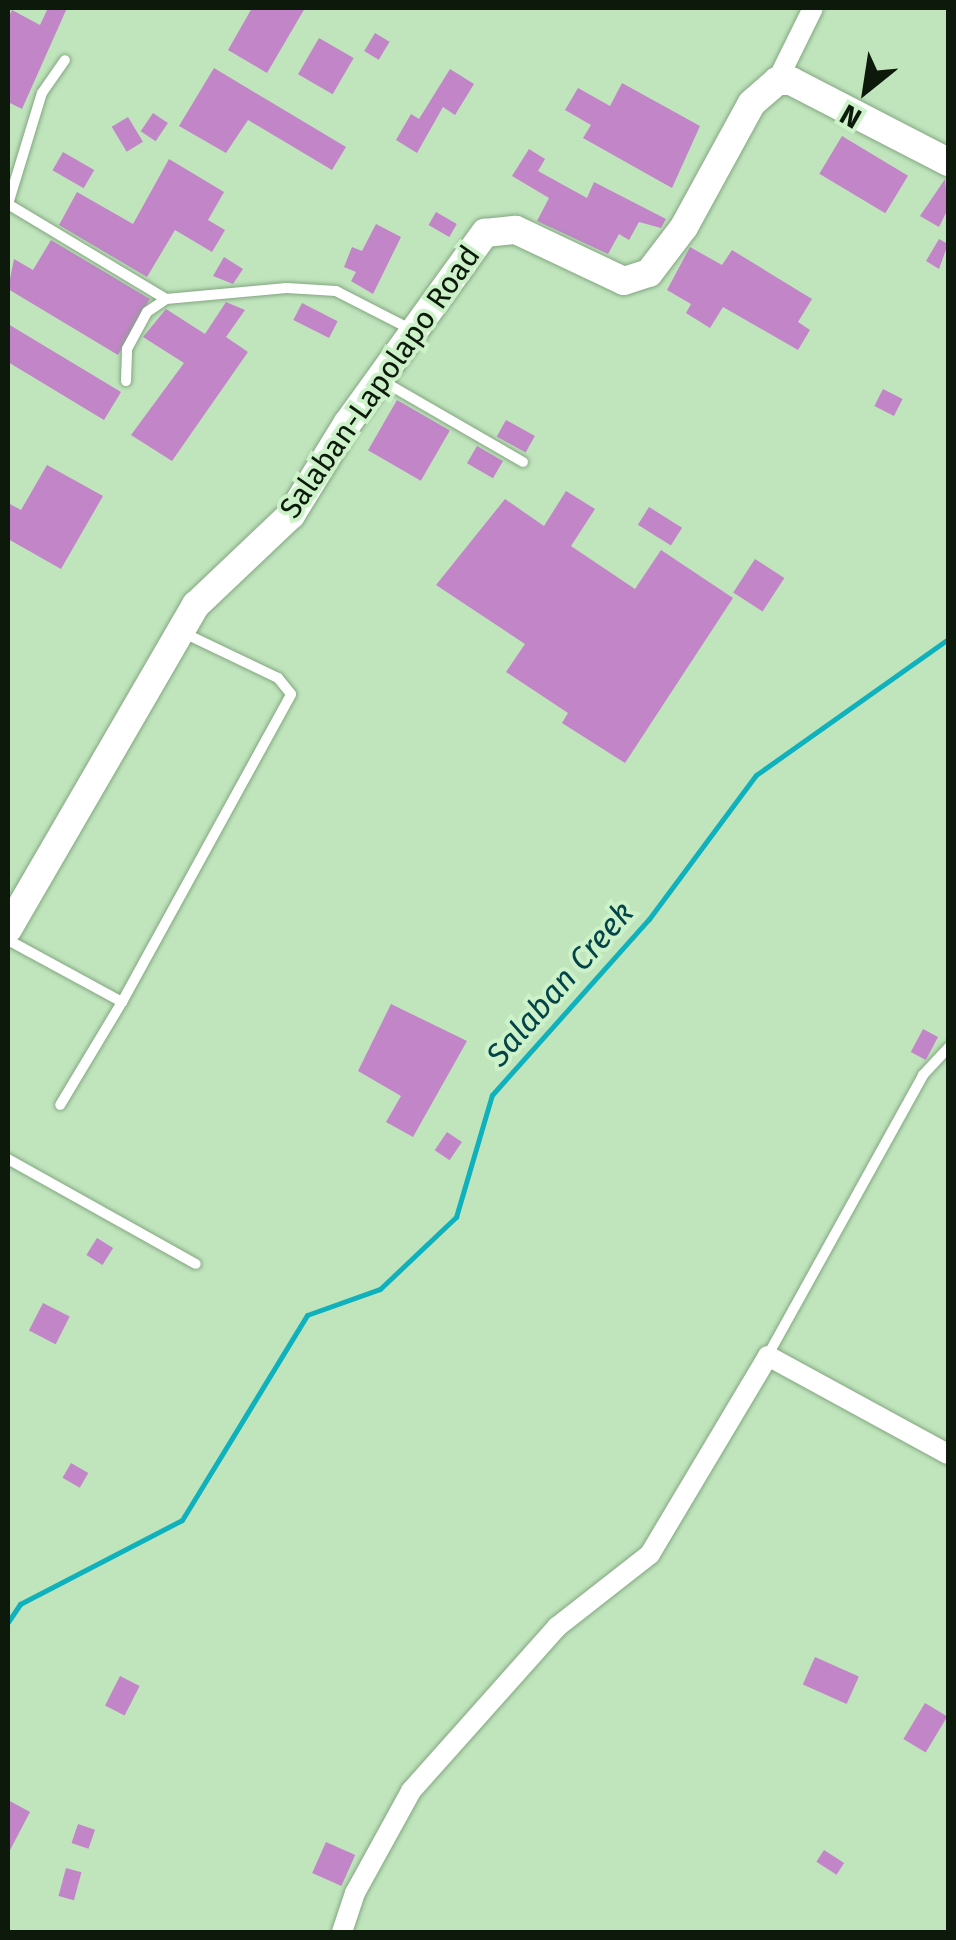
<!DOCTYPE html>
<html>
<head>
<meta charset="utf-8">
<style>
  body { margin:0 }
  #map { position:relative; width:956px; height:1940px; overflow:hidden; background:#c0e5bd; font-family:"Fira Sans",sans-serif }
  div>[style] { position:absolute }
  .stream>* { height:5px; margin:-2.5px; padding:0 2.5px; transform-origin:2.5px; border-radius:2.5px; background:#0fb1bd }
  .building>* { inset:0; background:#c185c8; transform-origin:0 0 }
  .roads { filter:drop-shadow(0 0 2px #83a680) drop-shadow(0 0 2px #83a680) }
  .lane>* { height:10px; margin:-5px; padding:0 5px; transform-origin:5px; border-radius:5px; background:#fff }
  .street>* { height:20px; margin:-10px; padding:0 10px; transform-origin:10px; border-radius:10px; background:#fff }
  .secondary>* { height:28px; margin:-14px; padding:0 14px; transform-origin:14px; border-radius:14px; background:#fff }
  span { translate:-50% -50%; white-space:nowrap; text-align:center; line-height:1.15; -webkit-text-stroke:8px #cdf2ca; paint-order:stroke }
  .street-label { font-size:30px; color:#0c190b }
  .water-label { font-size:32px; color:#034448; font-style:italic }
  .frame { position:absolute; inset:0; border:10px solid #0c190b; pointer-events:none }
  .north { position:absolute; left:816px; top:40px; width:100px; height:100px; -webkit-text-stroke:8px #cdf2ca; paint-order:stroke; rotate:210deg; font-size:28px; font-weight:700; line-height:40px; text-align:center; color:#0c190b }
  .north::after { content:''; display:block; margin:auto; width:35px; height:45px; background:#0c190b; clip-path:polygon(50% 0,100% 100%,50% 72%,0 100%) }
</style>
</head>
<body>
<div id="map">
  <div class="stream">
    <i style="left:8px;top:1622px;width:22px;rotate:-56deg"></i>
    <i style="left:20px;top:1604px;width:182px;rotate:-27.4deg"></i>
    <i style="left:182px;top:1520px;width:240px;rotate:-58.6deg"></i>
    <i style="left:307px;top:1315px;width:77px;rotate:-19.6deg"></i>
    <i style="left:380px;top:1289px;width:105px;rotate:-43.5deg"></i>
    <i style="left:456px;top:1217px;width:127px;rotate:-73.6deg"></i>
    <i style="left:492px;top:1095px;width:236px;rotate:-48.3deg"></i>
    <i style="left:649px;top:919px;width:179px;rotate:-53.4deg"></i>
    <i style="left:756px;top:775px;width:235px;rotate:-35.3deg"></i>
  </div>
  <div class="building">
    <i style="clip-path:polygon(48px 8px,67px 8px,22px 109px,8px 102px,8px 18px,12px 10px,40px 25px)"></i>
    <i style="clip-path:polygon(252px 8px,305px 8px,267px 73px,228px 50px)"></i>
    <i style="left:375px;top:33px;width:17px;height:21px;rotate:31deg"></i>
    <i style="left:319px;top:38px;width:40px;height:42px;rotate:30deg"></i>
    <i style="clip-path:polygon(214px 68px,346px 147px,332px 170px,248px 120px,226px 153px,179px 126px)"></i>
    <i style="clip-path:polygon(450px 69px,474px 84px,455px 115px,443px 107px,417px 153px,396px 140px,411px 114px,419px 119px)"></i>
    <i style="clip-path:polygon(622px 83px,700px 126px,672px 188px,583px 138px,591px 125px,565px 110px,578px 88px,610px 106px)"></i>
    <i style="left:153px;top:113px;width:18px;height:22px;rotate:34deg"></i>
    <i style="left:128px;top:117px;width:29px;height:19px;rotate:59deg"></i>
    <i style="left:842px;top:136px;width:77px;height:44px;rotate:31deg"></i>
    <i style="clip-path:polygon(529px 149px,545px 159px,538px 171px,587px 198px,594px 182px,666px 219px,661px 228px,639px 222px,629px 240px,619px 234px,608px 254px,537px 221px,549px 198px,512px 176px)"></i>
    <i style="left:63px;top:152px;width:36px;height:21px;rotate:30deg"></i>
    <i style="clip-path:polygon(169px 159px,224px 192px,208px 220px,225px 230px,212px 252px,175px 230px,147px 277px,59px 225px,77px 192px,133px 224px)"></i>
    <i style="clip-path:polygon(945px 179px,948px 209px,939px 227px,920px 216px)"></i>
    <i style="left:436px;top:212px;width:24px;height:15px;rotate:30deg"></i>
    <i style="clip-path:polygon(376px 224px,401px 237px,373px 294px,351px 281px,356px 272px,344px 267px,352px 247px,362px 251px)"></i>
    <i style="clip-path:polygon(939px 239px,948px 244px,939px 269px,926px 261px)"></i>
    <i style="clip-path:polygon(51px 240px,150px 299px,118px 355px,8px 289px,14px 259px,33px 270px)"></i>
    <i style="clip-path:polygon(690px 247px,722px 265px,732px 250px,812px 299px,798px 322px,810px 330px,798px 350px,723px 307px,710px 328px,686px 313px,691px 304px,667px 290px)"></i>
    <i style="clip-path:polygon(224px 257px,243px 269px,233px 284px,213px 276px)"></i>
    <i style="clip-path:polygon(226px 302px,245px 310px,226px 337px,248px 352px,172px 461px,131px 435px,184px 363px,143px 337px,166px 309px,205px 334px)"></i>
    <i style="left:302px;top:303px;width:40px;height:19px;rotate:27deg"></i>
    <i style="clip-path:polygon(8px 324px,121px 392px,104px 420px,8px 362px)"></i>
    <i style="left:883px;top:389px;width:22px;height:19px;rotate:27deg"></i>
    <i style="left:397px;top:400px;width:61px;height:58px;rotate:30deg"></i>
    <i style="left:506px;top:420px;width:33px;height:19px;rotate:29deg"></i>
    <i style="left:477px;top:446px;width:30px;height:20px;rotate:30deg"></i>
    <i style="clip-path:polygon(47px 465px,103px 496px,61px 569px,8px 539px,8px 503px,21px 510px)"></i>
    <i style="clip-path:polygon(566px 491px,595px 509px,571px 546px,635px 589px,661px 550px,733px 598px,625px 763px,562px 723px,568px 713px,506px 672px,525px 644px,436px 585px,505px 499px,544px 526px)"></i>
    <i style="left:649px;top:507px;width:39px;height:21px;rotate:32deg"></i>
    <i style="left:755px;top:559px;width:35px;height:40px;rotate:33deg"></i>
    <i style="clip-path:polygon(391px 1004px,467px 1041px,413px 1137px,386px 1122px,401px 1096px,358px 1071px)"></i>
    <i style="left:923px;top:1029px;width:17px;height:26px;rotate:28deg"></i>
    <i style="left:447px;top:1132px;width:18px;height:22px;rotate:34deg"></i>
    <i style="left:97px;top:1238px;width:19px;height:20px;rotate:32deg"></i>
    <i style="left:43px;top:1303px;width:30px;height:31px;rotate:27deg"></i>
    <i style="left:71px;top:1463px;width:20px;height:17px;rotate:30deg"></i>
    <i style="left:815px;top:1657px;width:48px;height:30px;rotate:24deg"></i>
    <i style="left:120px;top:1676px;width:22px;height:33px;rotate:27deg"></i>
    <i style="left:925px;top:1703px;width:26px;height:42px;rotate:31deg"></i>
    <i style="clip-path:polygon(8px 1800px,30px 1812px,8px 1854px)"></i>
    <i style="left:78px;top:1824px;width:18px;height:20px;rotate:19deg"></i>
    <i style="left:326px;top:1842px;width:32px;height:34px;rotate:24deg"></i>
    <i style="left:824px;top:1850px;width:24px;height:14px;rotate:33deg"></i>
    <i style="left:66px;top:1868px;width:16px;height:29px;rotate:15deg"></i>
  </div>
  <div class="roads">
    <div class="lane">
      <i style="left:8px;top:204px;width:184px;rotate:31deg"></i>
      <i style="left:8px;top:204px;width:116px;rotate:-73deg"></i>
      <i style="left:42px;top:93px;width:40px;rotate:-55.1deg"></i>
      <i style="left:381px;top:380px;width:164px;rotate:30deg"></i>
      <i style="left:126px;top:381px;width:32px;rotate:-88deg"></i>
      <i style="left:127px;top:349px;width:42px;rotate:-61.6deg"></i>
      <i style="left:147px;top:312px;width:23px;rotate:-34deg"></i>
      <i style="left:166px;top:299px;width:121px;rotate:-5.2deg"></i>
      <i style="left:287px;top:288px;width:49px;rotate:3.5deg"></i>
      <i style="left:336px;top:291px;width:88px;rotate:27.1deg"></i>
      <i style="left:8px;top:940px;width:130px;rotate:28.5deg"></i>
      <i style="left:122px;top:1002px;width:120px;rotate:121deg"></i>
      <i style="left:122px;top:1002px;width:351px;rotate:-61.2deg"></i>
      <i style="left:291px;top:694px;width:21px;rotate:-129deg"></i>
      <i style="left:278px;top:678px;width:106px;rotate:-154.4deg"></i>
      <i style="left:8px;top:1159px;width:215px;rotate:29.2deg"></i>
      <i style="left:768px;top:1355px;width:320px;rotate:-61deg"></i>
      <i style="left:923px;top:1075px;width:37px;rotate:-47deg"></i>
    </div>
    <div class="street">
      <i style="left:777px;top:81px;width:81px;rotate:-63.7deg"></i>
      <i style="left:342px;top:1932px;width:41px;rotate:-71.6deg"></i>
      <i style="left:355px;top:1893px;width:116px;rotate:-61.2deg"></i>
      <i style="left:411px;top:1791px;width:220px;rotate:-48.3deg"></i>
      <i style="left:557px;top:1627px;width:118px;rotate:-38.1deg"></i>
      <i style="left:650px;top:1554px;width:230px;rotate:-59.2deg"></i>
      <i style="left:768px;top:1356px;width:205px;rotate:28.6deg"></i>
    </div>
    <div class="secondary">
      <i style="left:8px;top:929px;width:375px;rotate:-59.9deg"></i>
      <i style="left:196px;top:605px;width:131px;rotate:-43.5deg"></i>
      <i style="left:291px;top:515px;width:107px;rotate:-58.4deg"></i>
      <i style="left:347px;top:424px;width:236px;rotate:-54.2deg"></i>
      <i style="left:485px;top:233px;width:31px;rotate:-6deg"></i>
      <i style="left:516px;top:230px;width:119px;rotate:25.3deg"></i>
      <i style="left:624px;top:281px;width:26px;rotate:-18deg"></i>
      <i style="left:649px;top:273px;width:58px;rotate:-52.7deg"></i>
      <i style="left:684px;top:227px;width:141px;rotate:-61.3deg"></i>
      <i style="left:752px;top:103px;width:33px;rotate:-41deg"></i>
      <i style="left:777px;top:81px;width:14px"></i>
      <i style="left:791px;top:81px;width:177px;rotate:27.3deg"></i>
    </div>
  </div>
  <div class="street-label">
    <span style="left:380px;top:382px;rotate:-55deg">Salaban-Lapolapo Road</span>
  </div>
  <div class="water-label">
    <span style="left:560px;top:984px;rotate:-49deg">Salaban Creek</span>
  </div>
  <div class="frame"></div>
  <div class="north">N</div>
</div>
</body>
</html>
